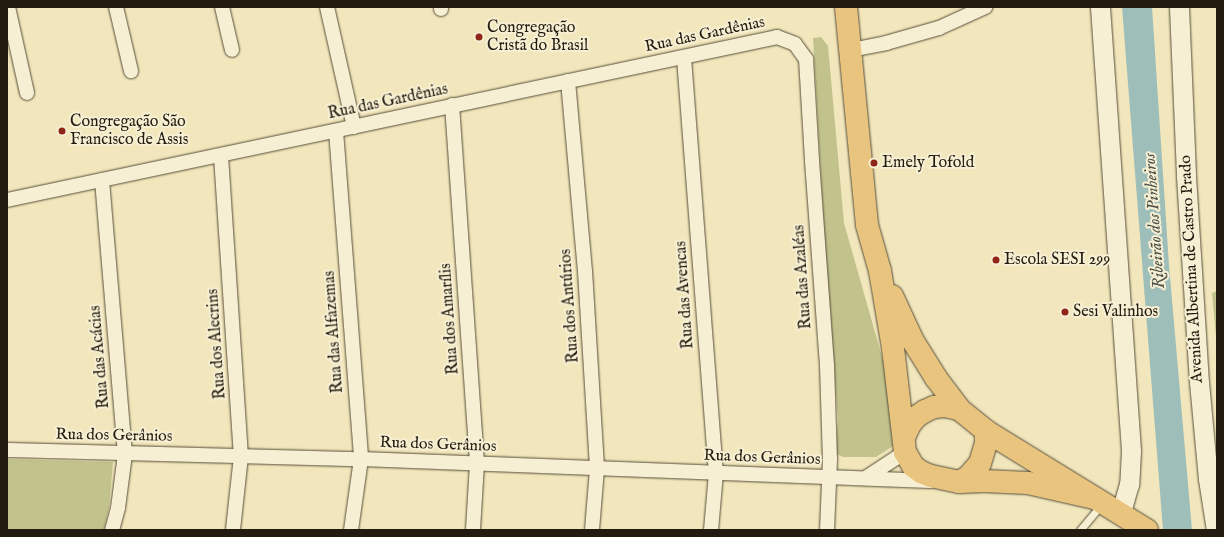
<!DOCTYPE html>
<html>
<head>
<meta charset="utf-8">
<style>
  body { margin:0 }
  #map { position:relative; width:1224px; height:537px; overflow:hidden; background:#f2e7bc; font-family:"IM FELL English",serif }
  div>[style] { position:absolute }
  .green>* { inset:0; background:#c2c38c }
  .water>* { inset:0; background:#9ebeba }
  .roads { filter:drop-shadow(0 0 1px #574e3a) drop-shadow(0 0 1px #574e3a) }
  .lane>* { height:7px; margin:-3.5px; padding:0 3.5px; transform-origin:3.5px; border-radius:3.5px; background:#f7efd3 }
  .street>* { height:14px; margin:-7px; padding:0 7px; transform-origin:7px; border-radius:7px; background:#f7efd3 }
  .secondary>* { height:19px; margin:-9.5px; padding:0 9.5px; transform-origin:9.5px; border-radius:9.5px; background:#f7efd3 }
  .primary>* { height:22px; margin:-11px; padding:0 11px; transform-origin:11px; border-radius:11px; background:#e9c47e }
  .dots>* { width:11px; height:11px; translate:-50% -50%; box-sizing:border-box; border:2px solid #f7efd3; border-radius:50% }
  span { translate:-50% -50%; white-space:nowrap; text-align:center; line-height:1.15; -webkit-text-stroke:4px #f7efd3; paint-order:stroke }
  .poi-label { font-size:16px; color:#231b0f }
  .left { translate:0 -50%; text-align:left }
  .street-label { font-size:16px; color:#231b0f }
  .water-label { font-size:17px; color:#4e544b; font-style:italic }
  .frame { position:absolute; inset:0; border:8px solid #231b0f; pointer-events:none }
</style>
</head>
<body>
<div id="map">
  <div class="green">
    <i style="clip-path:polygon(821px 37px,828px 46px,844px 223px,892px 392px,893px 446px,876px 457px,843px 457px,835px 453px,838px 420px,826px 266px,813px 38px)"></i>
    <i style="clip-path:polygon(1217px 291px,1217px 348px,1212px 293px)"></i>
    <i style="clip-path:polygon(7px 459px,113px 462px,109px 508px,104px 530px,7px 530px)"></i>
  </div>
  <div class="water">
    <i style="clip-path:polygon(1122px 7px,1152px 7px,1169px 265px,1192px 530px,1163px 530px)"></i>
  </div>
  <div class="roads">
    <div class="lane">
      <i style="left:1080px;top:530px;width:33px;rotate:-50deg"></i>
    </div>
    <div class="street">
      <i style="left:8px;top:7px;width:88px;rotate:77.5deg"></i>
      <i style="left:116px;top:7px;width:66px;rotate:76.8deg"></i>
      <i style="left:222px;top:7px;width:44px;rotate:76.9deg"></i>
      <i style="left:327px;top:7px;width:123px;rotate:77.3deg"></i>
      <i style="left:441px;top:7px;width:2px;rotate:90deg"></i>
      <i style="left:851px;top:50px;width:36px;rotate:-11deg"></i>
      <i style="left:886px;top:43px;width:55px;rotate:-15.8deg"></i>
      <i style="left:939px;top:28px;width:51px;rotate:-24.5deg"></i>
      <i style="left:684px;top:58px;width:416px;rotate:85.6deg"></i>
      <i style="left:716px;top:473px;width:57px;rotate:95deg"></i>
      <i style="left:568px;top:81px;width:191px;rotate:84.9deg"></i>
      <i style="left:585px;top:271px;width:198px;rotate:86.5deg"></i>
      <i style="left:597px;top:469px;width:61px;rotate:94.7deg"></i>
      <i style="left:452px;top:105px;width:360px;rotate:86deg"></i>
      <i style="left:477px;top:464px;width:66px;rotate:93.5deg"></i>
      <i style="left:336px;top:131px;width:329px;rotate:85.6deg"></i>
      <i style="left:361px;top:459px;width:72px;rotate:98deg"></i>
      <i style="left:221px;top:156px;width:301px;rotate:86.2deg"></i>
      <i style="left:241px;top:456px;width:74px;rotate:96.2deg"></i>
      <i style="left:102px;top:180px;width:275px;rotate:85.2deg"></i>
      <i style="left:125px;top:454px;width:54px;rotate:97.4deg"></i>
      <i style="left:118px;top:508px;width:23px;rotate:105deg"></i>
      <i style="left:7px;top:200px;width:787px;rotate:-11.95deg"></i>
      <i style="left:777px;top:37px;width:19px;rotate:21deg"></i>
      <i style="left:795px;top:44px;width:19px;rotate:54deg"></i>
      <i style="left:806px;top:59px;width:102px;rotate:86.6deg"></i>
      <i style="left:812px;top:161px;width:205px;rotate:85.8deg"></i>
      <i style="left:827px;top:365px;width:94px;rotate:88.2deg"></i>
      <i style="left:830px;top:459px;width:71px;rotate:92.4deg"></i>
      <i style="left:7px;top:450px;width:354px;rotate:1.5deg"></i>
      <i style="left:361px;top:459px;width:570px;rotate:2.21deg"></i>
      <i style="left:867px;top:477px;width:45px;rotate:-33.3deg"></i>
    </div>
    <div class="secondary">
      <i style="left:1100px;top:7px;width:445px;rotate:86deg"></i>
      <i style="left:1131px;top:451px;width:33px;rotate:93deg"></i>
      <i style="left:1129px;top:484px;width:32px;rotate:106deg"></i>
      <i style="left:1179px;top:7px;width:169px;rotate:87.6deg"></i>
      <i style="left:1186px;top:176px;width:206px;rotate:86.4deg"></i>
      <i style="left:1199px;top:382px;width:97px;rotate:84.7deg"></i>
      <i style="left:1208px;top:479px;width:52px;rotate:81.1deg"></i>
    </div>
    <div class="primary">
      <i style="left:846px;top:7px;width:219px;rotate:84.5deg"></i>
      <i style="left:867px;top:225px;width:48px;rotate:74.2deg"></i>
      <i style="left:880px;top:271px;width:78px;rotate:80.4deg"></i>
      <i style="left:893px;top:348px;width:105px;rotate:83.4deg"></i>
      <i style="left:905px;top:452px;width:16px;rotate:60deg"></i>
      <i style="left:913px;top:466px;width:10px;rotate:37deg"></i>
      <i style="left:921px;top:472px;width:11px;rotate:22deg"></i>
      <i style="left:931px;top:476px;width:29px;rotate:12deg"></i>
      <i style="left:959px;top:482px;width:25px;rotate:-2deg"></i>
      <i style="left:984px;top:481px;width:44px;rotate:2.6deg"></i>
      <i style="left:1028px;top:483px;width:68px;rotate:12.8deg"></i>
      <i style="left:892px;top:296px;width:50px;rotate:65deg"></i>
      <i style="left:913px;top:341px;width:44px;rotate:58.1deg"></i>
      <i style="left:936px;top:378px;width:39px;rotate:53deg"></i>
      <i style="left:959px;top:409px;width:35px;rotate:39deg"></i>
      <i style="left:986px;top:431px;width:189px;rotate:31.6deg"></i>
      <i style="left:904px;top:437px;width:14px;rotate:-65deg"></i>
      <i style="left:910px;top:424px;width:9px;rotate:-49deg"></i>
      <i style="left:916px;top:417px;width:11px;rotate:-34deg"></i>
      <i style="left:925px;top:411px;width:10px;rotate:-24deg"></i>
      <i style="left:934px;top:407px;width:11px;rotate:-5deg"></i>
      <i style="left:945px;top:406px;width:14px;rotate:12deg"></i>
      <i style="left:959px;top:482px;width:10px;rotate:-29deg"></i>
      <i style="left:968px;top:477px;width:18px;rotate:-49deg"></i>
      <i style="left:980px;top:463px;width:21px;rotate:-73deg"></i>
      <i style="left:986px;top:443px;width:12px;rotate:-90deg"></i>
    </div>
  </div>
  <div class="dots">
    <i style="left:479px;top:37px;background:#8f2418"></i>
    <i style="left:62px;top:131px;background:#8f2418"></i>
    <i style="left:874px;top:163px;background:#8f2418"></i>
    <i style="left:996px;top:260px;background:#8f2418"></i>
    <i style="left:1065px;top:312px;background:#8f2418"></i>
  </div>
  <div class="poi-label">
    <span class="left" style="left:487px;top:37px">Congregação<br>Cristã do Brasil</span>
    <span class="left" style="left:70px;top:131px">Congregação São<br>Francisco de Assis</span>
    <span class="left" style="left:882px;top:163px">Emely Tofold</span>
    <span class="left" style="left:1004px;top:260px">Escola SESI 299</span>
    <span class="left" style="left:1073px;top:312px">Sesi Valinhos</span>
  </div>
  <div class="street-label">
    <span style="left:705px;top:35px;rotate:-12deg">Rua das Gardênias</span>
    <span style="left:388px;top:102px;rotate:-12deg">Rua das Gardênias</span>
    <span style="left:1192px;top:269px;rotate:-93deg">Avenida Albertina de Castro Prado</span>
    <span style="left:803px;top:277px;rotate:-94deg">Rua das Azaléas</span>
    <span style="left:685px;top:295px;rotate:-94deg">Rua das Avencas</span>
    <span style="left:570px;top:306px;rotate:-94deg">Rua dos Antúrios</span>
    <span style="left:450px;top:319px;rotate:-94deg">Rua dos Amarílis</span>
    <span style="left:334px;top:332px;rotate:-94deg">Rua das Alfazemas</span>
    <span style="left:217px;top:344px;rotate:-94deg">Rua dos Alecrins</span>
    <span style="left:100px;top:357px;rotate:-95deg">Rua das Acácias</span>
    <span style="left:114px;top:436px;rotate:1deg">Rua dos Gerânios</span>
    <span style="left:438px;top:445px;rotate:2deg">Rua dos Gerânios</span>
    <span style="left:762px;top:458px;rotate:2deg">Rua dos Gerânios</span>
  </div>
  <div class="water-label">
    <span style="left:1155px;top:221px;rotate:-94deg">Ribeirão dos Pinheiros</span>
  </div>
  <div class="frame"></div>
</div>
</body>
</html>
